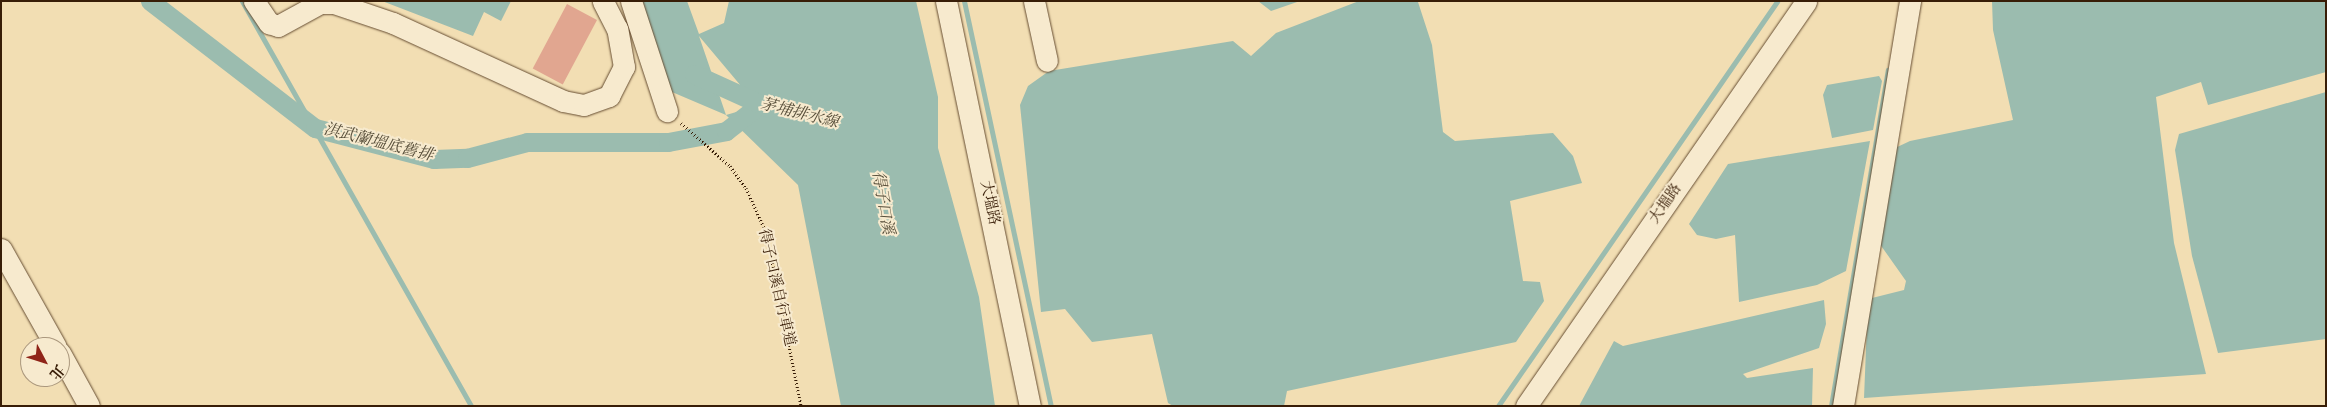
<!DOCTYPE html>
<html>
<head>
<meta charset="utf-8">
<style>
  body { margin:0 }
  #map { position:relative; width:2327px; height:407px; overflow:hidden; background:#f2deb3; font-family:"Sorts Mill Goudy","Noto Serif TC",serif }
  div>[style] { position:absolute }
  .water>* { inset:0; background:#9bbcaf }
  .stream>* { height:5px; margin:-2.5px; padding:0 2.5px; transform-origin:2.5px; border-radius:2.5px; background:#9bbcaf }
  .canal>* { height:19px; margin:-9.5px; padding:0 9.5px; transform-origin:9.5px; border-radius:9.5px; background:#9bbcaf }
  .building>* { inset:0; background:#e1a690; transform-origin:0 0 }
  .path>* { height:3px; margin-top:-1.5px; transform-origin:0; background:repeating-linear-gradient(90deg,#381d07 0 1px,transparent 0 3.5px) }
  .roads { filter:drop-shadow(0 0 1px #664d32) drop-shadow(0 0 1px #664d32) }
  .minor>* { height:21px; margin:-10.5px; padding:0 10.5px; transform-origin:10.5px; border-radius:10.5px; background:#f7eace }
  span { translate:-50% -50%; white-space:nowrap; text-align:center; line-height:1.15; -webkit-text-stroke:4px #f7eace; paint-order:stroke }
  .street-label { font-size:15px; color:#381d07 }
  .water-label { font-size:16px; color:#564d39; font-style:italic }
  .frame { position:absolute; inset:0; border:2px solid #381d07; pointer-events:none }
  .north { position:absolute; left:20px; top:337px; width:50px; height:50px; box-sizing:border-box; background:#f7eace; border:1px solid #ab987e; border-radius:50%; rotate:130deg; font-size:14px; font-weight:700; line-height:20px; text-align:center; color:#381d07 }
  .north::after { content:''; display:block; margin:auto; width:18px; height:22px; background:#8f2418; clip-path:polygon(50% 0,100% 100%,50% 72%,0 100%) }
</style>
</head>
<body>
<div id="map">
  <div class="water">
    <i style="clip-path:polygon(382px 1px,511px 1px,501px 21px,484px 12px,473px 36px)"></i>
    <i style="clip-path:polygon(evenodd,638px 1px,687px 1px,699px 34px,724px 23px,729px 1px,916px 1px,938px 97px,938px 148px,979px 297px,995px 406px,841px 406px,798px 185px,726px 115px,672px 92px,638px 1px,699px 36px,757px 105px,757px 106px,726px 115px,699px 36px)"></i>
    <i style="clip-path:polygon(1258px 1px,1300px 1px,1271px 11px)"></i>
    <i style="clip-path:polygon(1359px 1px,1418px 2px,1432px 45px,1443px 132px,1455px 141px,1553px 133px,1573px 156px,1582px 183px,1510px 201px,1523px 281px,1540px 282px,1544px 301px,1516px 342px,1287px 391px,1284px 406px,1173px 406px,1168px 403px,1152px 334px,1092px 342px,1065px 309px,1041px 312px,1020px 105px,1028px 86px,1049px 71px,1233px 41px,1251px 56px,1276px 33px)"></i>
    <i style="clip-path:polygon(1992px 1px,2326px 1px,2326px 72px,2208px 105px,2201px 82px,2156px 97px,2174px 243px,2206px 374px,1864px 398px,1868px 299px,1904px 290px,1906px 281px,1877px 240px,1893px 149px,1910px 141px,2013px 120px,1993px 30px)"></i>
    <i style="clip-path:polygon(1879px 76px,1882px 81px,1873px 130px,1832px 138px,1823px 95px,1827px 85px)"></i>
    <i style="clip-path:polygon(2326px 92px,2326px 339px,2218px 353px,2192px 256px,2175px 150px,2179px 134px)"></i>
    <i style="clip-path:polygon(1870px 141px,1846px 271px,1817px 285px,1739px 302px,1735px 235px,1716px 239px,1697px 235px,1689px 224px,1728px 164px)"></i>
    <i style="clip-path:polygon(1824px 300px,1826px 324px,1819px 348px,1743px 374px,1747px 378px,1813px 368px,1812px 406px,1579px 406px,1614px 341px,1623px 346px)"></i>
  </div>
  <div class="stream">
    <i style="left:242px;top:1px;width:465px;rotate:60.5deg"></i>
    <i style="left:964px;top:1px;width:414px;rotate:77.9deg"></i>
    <i style="left:1498px;top:406px;width:492px;rotate:-55.4deg"></i>
    <i style="left:1831px;top:406px;width:341px;rotate:-80.4deg"></i>
  </div>
  <div class="canal">
    <i style="left:150px;top:1px;width:208px;rotate:37.6deg"></i>
    <i style="left:315px;top:128px;width:123px;rotate:14.6deg"></i>
    <i style="left:434px;top:159px;width:33px;rotate:-2deg"></i>
    <i style="left:467px;top:158px;width:62px;rotate:-14.9deg"></i>
    <i style="left:527px;top:142px;width:141px"></i>
    <i style="left:668px;top:142px;width:59px;rotate:-10.7deg"></i>
    <i style="left:726px;top:131px;width:41px;rotate:-38deg"></i>
    <i style="left:694px;top:74px;width:82px;rotate:24.4deg"></i>
  </div>
  <div class="building">
    <i style="left:567px;top:4px;width:34px;height:73px;rotate:28deg"></i>
  </div>
  <div class="path">
    <i style="left:681px;top:123px;width:65px;rotate:41.3deg"></i>
    <i style="left:730px;top:166px;width:27px;rotate:54deg"></i>
    <i style="left:746px;top:188px;width:48px;rotate:65.6deg"></i>
    <i style="left:766px;top:232px;width:177px;rotate:78.6deg"></i>
  </div>
  <div class="roads">
    <div class="minor">
      <i style="left:254px;top:1px;width:27px;rotate:56deg"></i>
      <i style="left:269px;top:23px;width:9px;rotate:18deg"></i>
      <i style="left:278px;top:26px;width:48px;rotate:-28.7deg"></i>
      <i style="left:320px;top:3px;width:14px"></i>
      <i style="left:334px;top:3px;width:62px;rotate:18.7deg"></i>
      <i style="left:393px;top:23px;width:187px;rotate:24.6deg"></i>
      <i style="left:563px;top:101px;width:21px;rotate:11deg"></i>
      <i style="left:584px;top:105px;width:27px;rotate:-20deg"></i>
      <i style="left:609px;top:96px;width:33px;rotate:-63deg"></i>
      <i style="left:624px;top:67px;width:39px;rotate:-100deg"></i>
      <i style="left:617px;top:29px;width:31px;rotate:-117deg"></i>
      <i style="left:631px;top:1px;width:116px;rotate:71.9deg"></i>
      <i style="left:946px;top:1px;width:414px;rotate:78.3deg"></i>
      <i style="left:1034px;top:1px;width:61px;rotate:77.8deg"></i>
      <i style="left:1px;top:249px;width:112px;rotate:60.7deg"></i>
      <i style="left:60px;top:353px;width:60px;rotate:61.3deg"></i>
      <i style="left:1526px;top:406px;width:492px;rotate:-55.3deg"></i>
      <i style="left:1843px;top:406px;width:411px;rotate:-80.6deg"></i>
    </div>
  </div>
  <div class="street-label">
    <span style="left:989px;top:203px;rotate:78deg">大塭路</span>
    <span style="left:1666px;top:204px;rotate:-55deg">大塭路</span>
    <span style="left:776px;top:288px;rotate:77deg">得子口溪自行車道</span>
  </div>
  <div class="water-label">
    <span style="left:799px;top:115px;rotate:14deg">茅埔排水線</span>
    <span style="left:378px;top:144px;rotate:14deg">淇武蘭塭底舊排</span>
    <span style="left:881px;top:203px;rotate:80deg">得子口溪</span>
  </div>
  <div class="frame"></div>
  <div class="north">北</div>
</div>
</body>
</html>
